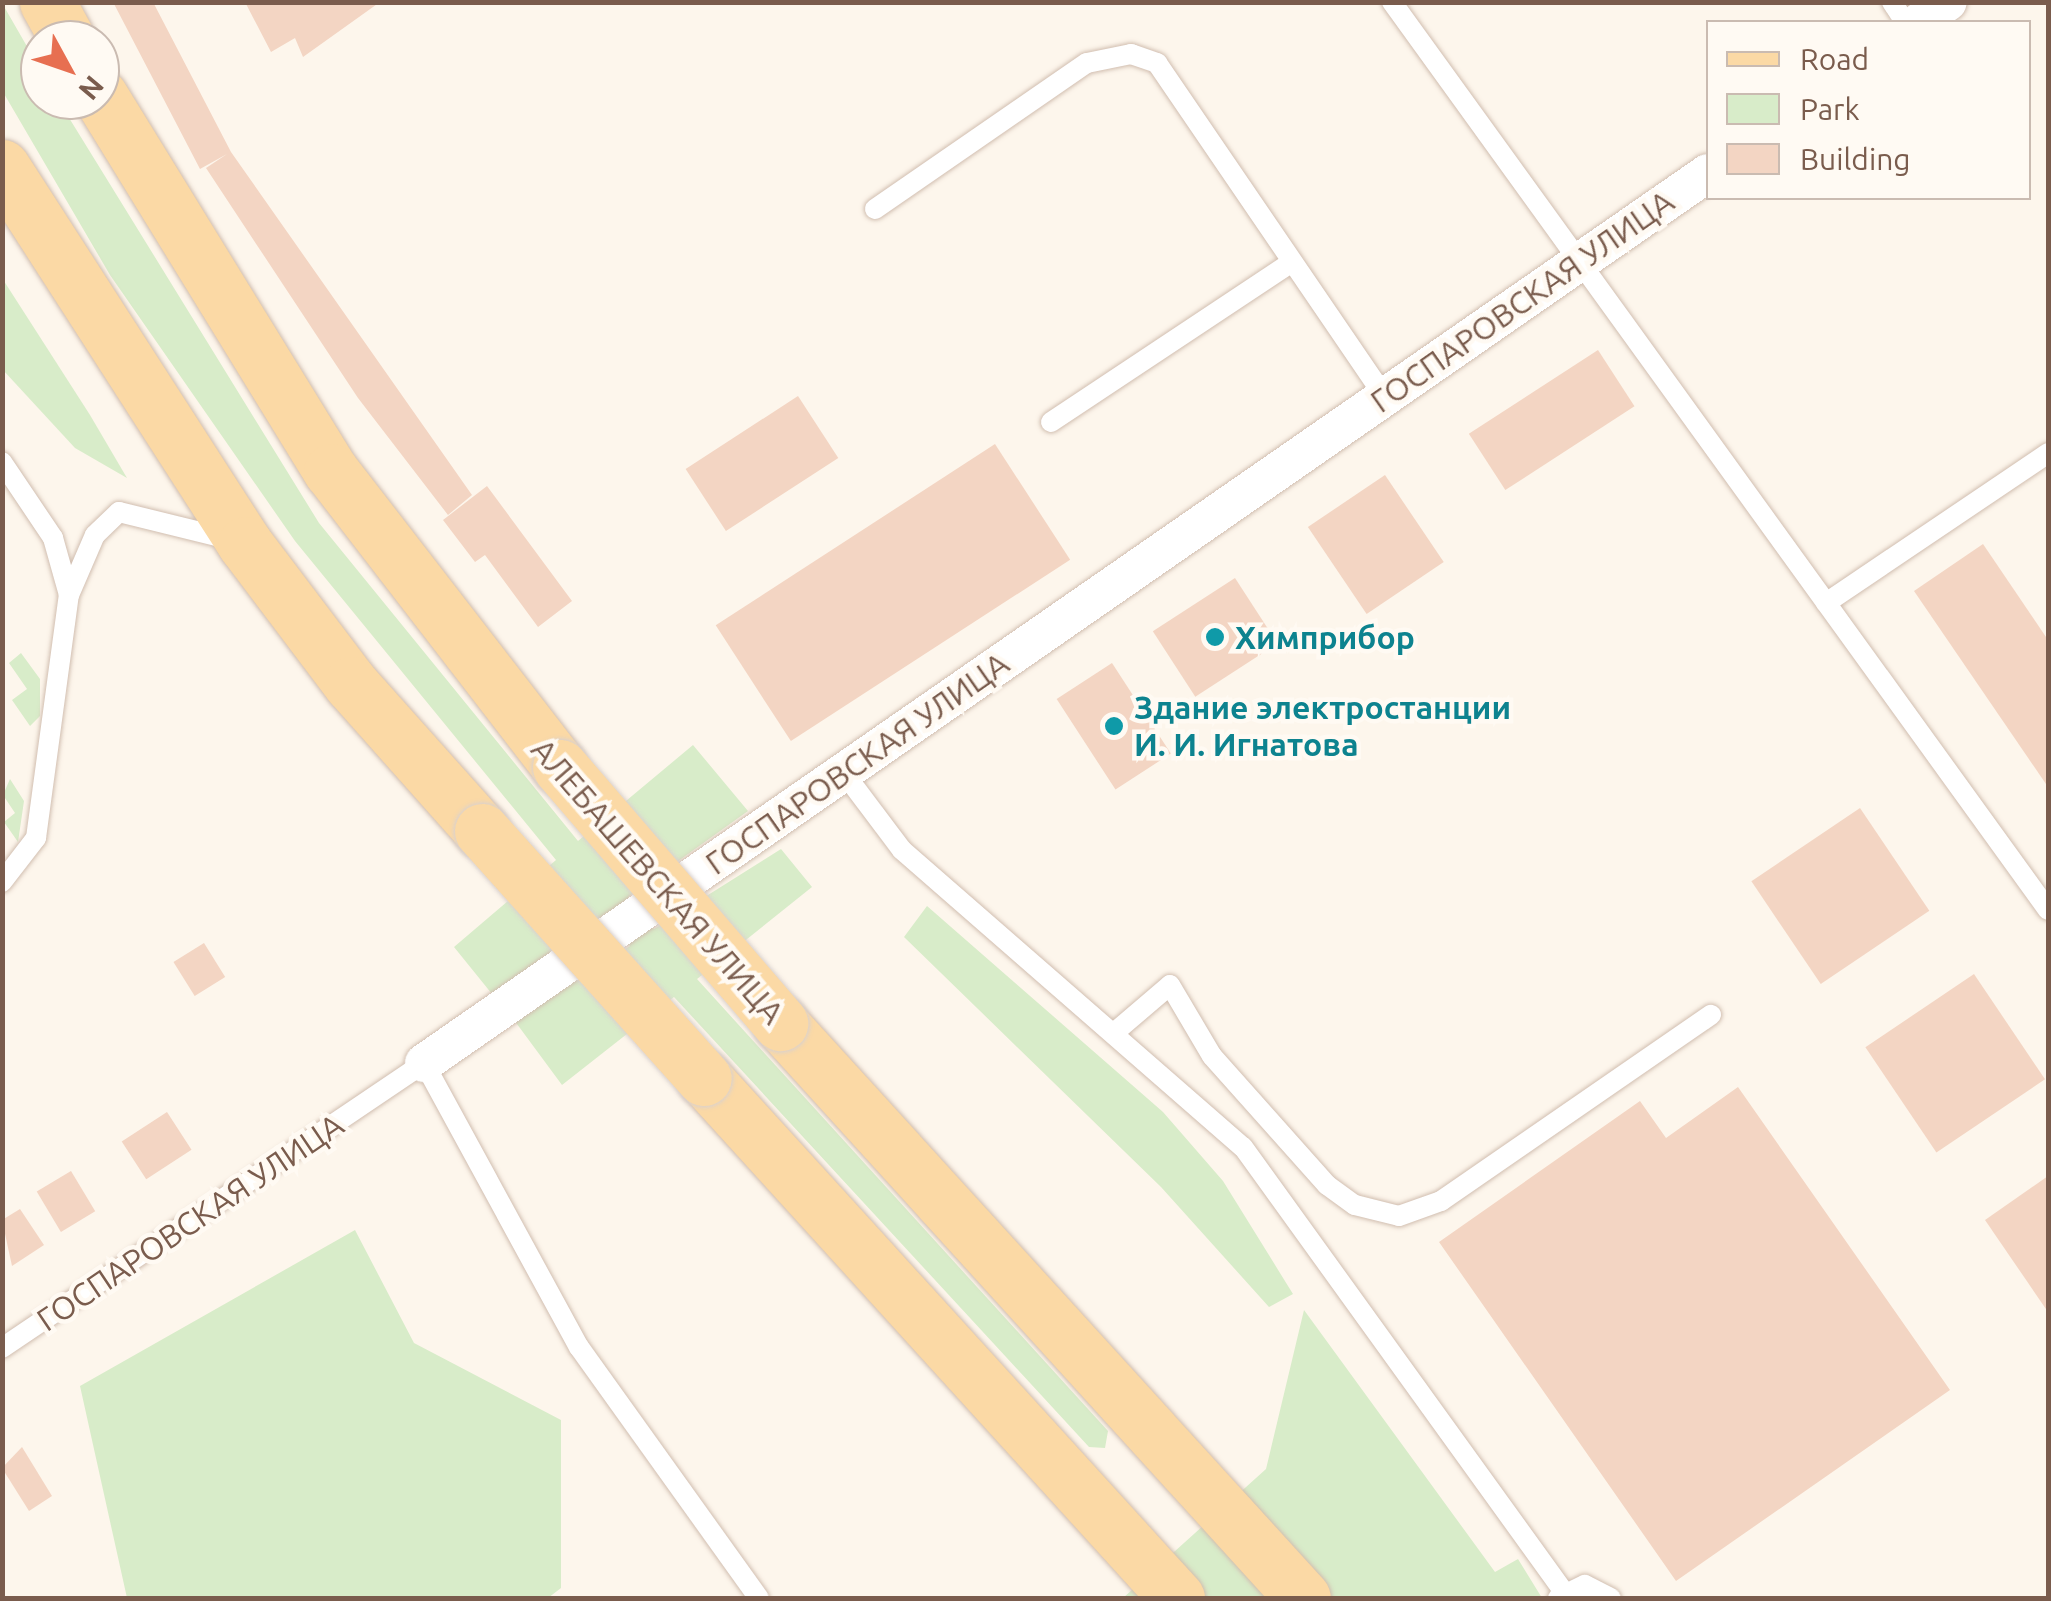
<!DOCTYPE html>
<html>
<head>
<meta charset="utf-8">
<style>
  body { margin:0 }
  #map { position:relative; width:2051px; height:1601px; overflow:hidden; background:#fdf6ec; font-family:Ubuntu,sans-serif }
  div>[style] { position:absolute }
  .green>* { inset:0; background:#d8ecc9 }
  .building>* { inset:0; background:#f3d5c3; transform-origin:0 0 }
  .roads { filter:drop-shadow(0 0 2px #d1beb0) drop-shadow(0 0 2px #d1beb0) }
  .lane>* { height:20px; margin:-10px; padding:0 10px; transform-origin:10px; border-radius:10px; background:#fff }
  .street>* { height:38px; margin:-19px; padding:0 19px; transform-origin:19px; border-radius:19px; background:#fff }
  .primary>* { height:55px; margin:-27.5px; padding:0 27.5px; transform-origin:27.5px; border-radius:27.5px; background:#fbd9a5 }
  .bridges { filter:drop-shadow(0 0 2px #dad1cd) drop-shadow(0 0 2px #dad1cd) }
  .primary-bridge>* { height:55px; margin:-27.5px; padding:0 27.5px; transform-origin:27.5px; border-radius:27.5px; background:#fbd9a5 }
  .dots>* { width:28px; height:28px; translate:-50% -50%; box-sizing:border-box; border:5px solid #fffaf3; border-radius:50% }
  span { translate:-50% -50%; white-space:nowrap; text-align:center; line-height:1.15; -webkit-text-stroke:9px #fffaf3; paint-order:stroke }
  .street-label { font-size:32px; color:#7a5c4d }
  .culture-label { font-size:32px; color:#0d838f; font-weight:700 }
  .left { translate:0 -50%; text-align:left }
  .frame { position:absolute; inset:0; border:5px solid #7a5c4d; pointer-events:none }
  .legend { position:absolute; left:1706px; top:20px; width:325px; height:180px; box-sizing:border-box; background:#fffaf3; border:2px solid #cabbb1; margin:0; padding:12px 18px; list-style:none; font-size:30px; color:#7a5c4d }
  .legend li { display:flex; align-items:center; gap:20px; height:50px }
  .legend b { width:50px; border:2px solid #cabbb1 }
  .north { position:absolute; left:20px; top:20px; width:100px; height:100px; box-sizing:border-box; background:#fffaf3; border:2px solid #cabbb1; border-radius:50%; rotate:130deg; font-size:28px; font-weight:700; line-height:40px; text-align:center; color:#7a5c4d }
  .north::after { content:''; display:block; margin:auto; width:35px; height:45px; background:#e76f51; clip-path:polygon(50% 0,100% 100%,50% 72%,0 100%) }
</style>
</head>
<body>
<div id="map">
  <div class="green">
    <i style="clip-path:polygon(2px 3px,40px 69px,40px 100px,58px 100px,319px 523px,578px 841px,693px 745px,748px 811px,628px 897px,654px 929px,781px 849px,812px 887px,697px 979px,1108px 1431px,1105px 1448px,1089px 1447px,674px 997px,562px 1085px,514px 1020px,630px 946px,604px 915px,492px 994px,454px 947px,556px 860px,295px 541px,110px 275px,3px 92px)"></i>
    <i style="clip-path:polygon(2px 278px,90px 415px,127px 478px,75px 448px,3px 370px)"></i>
    <i style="clip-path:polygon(21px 653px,40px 679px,40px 716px,30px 726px,12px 700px,27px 689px,9px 663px)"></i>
    <i style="clip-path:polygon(10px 779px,24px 801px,18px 842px,4px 822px,15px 813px,3px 795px)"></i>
    <i style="clip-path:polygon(927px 906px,1163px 1112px,1223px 1181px,1293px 1294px,1269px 1307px,1161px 1187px,904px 937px)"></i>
    <i style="clip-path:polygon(355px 1230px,414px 1343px,561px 1420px,561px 1588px,548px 1598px,127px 1598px,80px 1386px)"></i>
    <i style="clip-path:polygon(1304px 1310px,1495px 1572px,1518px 1559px,1542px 1598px,1123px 1598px,1266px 1469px)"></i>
  </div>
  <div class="building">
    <i style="clip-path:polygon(113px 2px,153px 2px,231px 152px,472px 495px,448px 515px,358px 398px,206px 168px,227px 154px,200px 169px)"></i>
    <i style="clip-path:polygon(245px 2px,380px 2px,303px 57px,295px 38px,271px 52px)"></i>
    <i style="left:1598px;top:350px;width:67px;height:154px;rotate:57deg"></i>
    <i style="left:798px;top:396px;width:74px;height:134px;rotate:57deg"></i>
    <i style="left:995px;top:444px;width:138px;height:333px;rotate:57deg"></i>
    <i style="left:1385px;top:475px;width:105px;height:93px;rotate:56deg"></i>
    <i style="clip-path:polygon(487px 486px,572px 601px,538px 627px,485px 555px,475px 562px,443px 520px)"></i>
    <i style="clip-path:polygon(1983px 544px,2048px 640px,2048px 787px,1914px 591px)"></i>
    <i style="left:1235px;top:578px;width:78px;height:98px;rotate:57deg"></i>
    <i style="left:1112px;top:663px;width:108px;height:66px;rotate:57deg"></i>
    <i style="left:1860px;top:808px;width:124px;height:131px;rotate:56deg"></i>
    <i style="left:204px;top:943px;width:40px;height:36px;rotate:58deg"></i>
    <i style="left:1974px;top:974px;width:127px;height:131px;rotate:56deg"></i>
    <i style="clip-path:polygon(1738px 1087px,1950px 1390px,1676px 1581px,1439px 1242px,1640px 1101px,1666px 1138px)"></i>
    <i style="left:167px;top:1112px;width:45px;height:54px;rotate:57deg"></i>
    <i style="left:71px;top:1171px;width:47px;height:40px;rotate:59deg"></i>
    <i style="clip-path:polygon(2048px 1176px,2048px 1312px,1985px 1220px)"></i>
    <i style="clip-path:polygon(20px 1209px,44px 1245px,12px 1266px,2px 1220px)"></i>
    <i style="clip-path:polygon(22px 1447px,52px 1496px,29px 1511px,2px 1468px)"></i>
  </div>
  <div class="roads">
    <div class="lane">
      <i style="left:1392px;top:2px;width:1120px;rotate:54.15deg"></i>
      <i style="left:1892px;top:2px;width:24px;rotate:57deg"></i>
      <i style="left:875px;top:209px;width:257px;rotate:-34.6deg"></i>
      <i style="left:1087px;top:63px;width:45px;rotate:-11.6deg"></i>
      <i style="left:1131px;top:54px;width:28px;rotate:19deg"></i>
      <i style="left:1157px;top:63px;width:404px;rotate:55.7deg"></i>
      <i style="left:1051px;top:422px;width:289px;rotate:-33.6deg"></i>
      <i style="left:2px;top:462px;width:92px;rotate:56.1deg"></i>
      <i style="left:53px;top:538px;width:59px;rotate:74.3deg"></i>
      <i style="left:1826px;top:603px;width:268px;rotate:-34deg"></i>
      <i style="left:844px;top:773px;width:96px;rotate:53deg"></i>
      <i style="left:902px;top:850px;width:452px;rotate:41.1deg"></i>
      <i style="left:1243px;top:1147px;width:549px;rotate:54.2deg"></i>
      <i style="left:2px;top:882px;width:56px;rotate:-52.3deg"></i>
      <i style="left:36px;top:838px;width:245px;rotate:-82.3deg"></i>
      <i style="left:69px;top:595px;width:65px;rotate:-66.6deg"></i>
      <i style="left:95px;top:535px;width:33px;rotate:-44deg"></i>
      <i style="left:119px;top:512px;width:113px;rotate:13.8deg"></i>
      <i style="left:1115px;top:1032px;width:72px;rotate:-40.5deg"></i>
      <i style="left:1170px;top:985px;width:82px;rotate:59.4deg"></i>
      <i style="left:1212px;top:1056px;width:173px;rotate:48.3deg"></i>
      <i style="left:1327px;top:1185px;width:34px;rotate:36deg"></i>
      <i style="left:1355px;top:1205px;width:45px;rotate:14deg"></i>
      <i style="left:1399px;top:1216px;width:45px;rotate:-19.7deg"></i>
      <i style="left:1441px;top:1201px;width:328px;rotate:-34.6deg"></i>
      <i style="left:2px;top:1348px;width:509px;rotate:-34.03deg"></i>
      <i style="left:424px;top:1063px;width:324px;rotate:61.4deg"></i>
      <i style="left:579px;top:1347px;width:309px;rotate:54.4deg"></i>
      <i style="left:1558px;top:1598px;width:30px;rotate:-26deg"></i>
      <i style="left:1585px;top:1585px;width:29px;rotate:27deg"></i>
    </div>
    <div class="street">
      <i style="left:1919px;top:22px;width:35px;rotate:-35deg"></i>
      <i style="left:424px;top:1063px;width:1562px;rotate:-34.73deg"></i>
    </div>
    <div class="primary">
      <i style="left:47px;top:2px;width:43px;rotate:61.1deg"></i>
      <i style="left:100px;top:96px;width:440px;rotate:58.4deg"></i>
      <i style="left:331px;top:471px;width:374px;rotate:52.3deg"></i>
      <i style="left:2px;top:167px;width:449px;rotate:57.2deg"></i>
      <i style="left:245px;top:544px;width:176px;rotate:52.9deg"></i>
      <i style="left:351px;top:684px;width:197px;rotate:48.3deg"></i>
      <i style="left:780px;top:1023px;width:777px;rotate:47.71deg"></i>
      <i style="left:704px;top:1078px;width:703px;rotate:47.71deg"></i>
    </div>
  </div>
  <div class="bridges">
    <div class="primary-bridge">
      <i style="left:560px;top:767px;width:338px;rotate:49.3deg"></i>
      <i style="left:482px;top:831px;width:332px;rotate:48.1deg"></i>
    </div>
  </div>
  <div class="dots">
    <i style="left:1215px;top:637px;background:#0f9aa8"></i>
    <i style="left:1114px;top:726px;background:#0f9aa8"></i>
  </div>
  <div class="street-label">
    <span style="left:1522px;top:301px;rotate:-35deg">ГОСПАРОВСКАЯ УЛИЦА</span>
    <span style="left:857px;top:763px;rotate:-35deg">ГОСПАРОВСКАЯ УЛИЦА</span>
    <span style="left:658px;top:881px;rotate:49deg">АЛЕБАШЕВСКАЯ УЛИЦА</span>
    <span style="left:190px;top:1222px;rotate:-34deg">ГОСПАРОВСКАЯ УЛИЦА</span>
  </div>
  <div class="culture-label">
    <span class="left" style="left:1235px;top:637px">Химприбор</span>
    <span class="left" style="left:1134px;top:726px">Здание электростанции<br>И. И. Игнатова</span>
  </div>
  <div class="frame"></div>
  <ul class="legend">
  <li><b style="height:12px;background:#fbd9a5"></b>Road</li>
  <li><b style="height:28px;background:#d8ecc9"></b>Park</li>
  <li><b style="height:28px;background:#f3d5c3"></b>Building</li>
  </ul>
  <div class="north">N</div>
</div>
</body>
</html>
